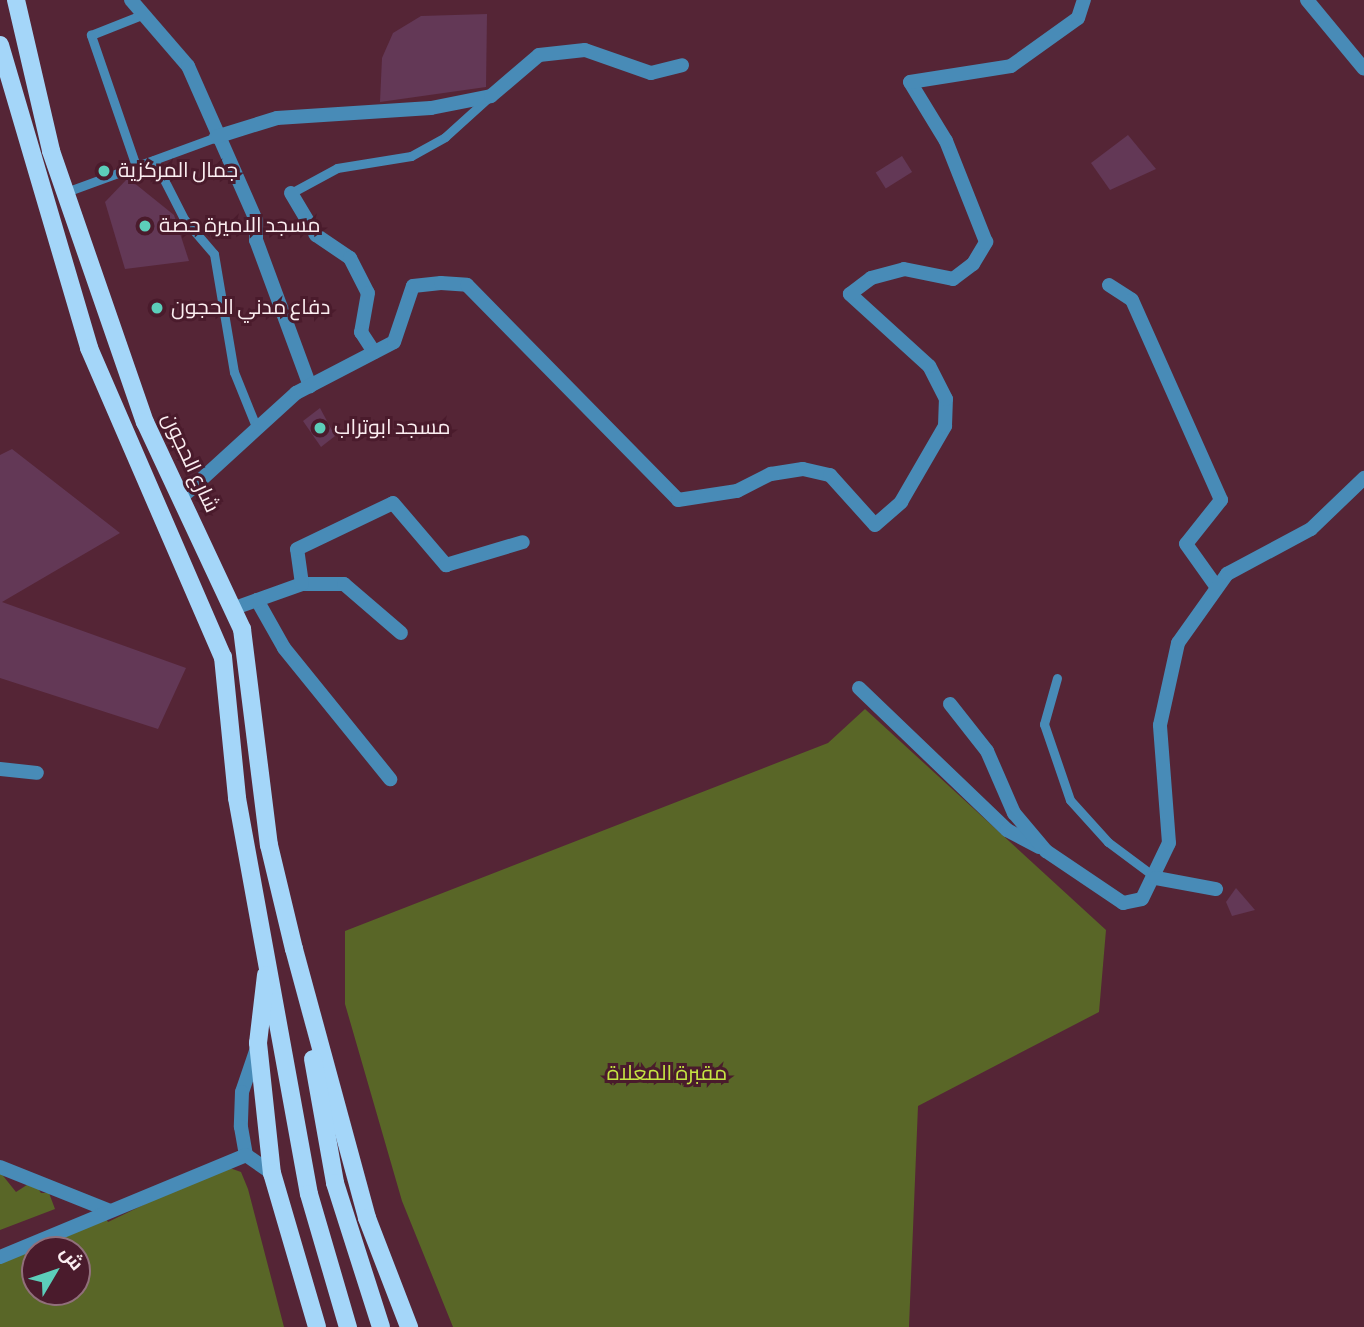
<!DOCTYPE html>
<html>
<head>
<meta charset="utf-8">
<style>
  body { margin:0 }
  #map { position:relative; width:1364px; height:1327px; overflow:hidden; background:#552536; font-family:"Alegreya Sans",Cairo,sans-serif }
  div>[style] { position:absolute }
  .green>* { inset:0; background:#596627 }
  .building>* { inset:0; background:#633856; transform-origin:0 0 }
  .service>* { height:9px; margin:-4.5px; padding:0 4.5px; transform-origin:4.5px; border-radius:4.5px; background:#488bb7 }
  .minor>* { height:14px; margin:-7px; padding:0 7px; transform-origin:7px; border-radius:7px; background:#488bb7 }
  .primary>* { height:18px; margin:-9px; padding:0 9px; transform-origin:9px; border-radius:9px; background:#a4d6f9 }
  .dots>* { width:19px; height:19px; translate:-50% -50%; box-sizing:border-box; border:4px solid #4a1b2c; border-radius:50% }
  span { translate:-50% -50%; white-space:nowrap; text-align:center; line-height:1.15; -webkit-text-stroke:6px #4a1b2c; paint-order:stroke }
  .poi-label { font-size:21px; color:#fbeef1 }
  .left { translate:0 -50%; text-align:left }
  .street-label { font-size:21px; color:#fbeef1 }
  .park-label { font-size:21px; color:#c6e543 }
  .north { position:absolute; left:21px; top:1236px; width:70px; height:70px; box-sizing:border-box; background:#4a1b2c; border:2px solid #916f7b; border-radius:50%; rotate:51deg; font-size:19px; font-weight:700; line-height:28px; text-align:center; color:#fbeef1 }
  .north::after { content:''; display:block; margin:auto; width:24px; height:32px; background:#5cceba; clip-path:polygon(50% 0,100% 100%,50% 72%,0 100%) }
</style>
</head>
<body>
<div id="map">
  <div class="green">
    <i style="clip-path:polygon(865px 709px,1106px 930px,1099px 1012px,918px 1106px,909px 1327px,453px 1327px,402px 1201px,345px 1004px,345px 931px,828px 743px)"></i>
    <i style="clip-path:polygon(evenodd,224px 1166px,241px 1172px,248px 1189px,284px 1327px,0 1327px,0 1258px,103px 1213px,108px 1222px,224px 1166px,35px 1250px,77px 1250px,77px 1292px,35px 1292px,35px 1250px)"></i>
    <i style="clip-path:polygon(0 1172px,16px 1192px,33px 1181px,41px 1193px,49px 1193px,55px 1209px,0 1230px)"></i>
  </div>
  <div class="building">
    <i style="clip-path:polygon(487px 14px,486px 87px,380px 102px,382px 58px,393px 33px,421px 16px)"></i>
    <i style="clip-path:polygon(1128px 135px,1156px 169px,1110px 190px,1091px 163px)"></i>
    <i style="left:902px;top:156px;width:19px;height:31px;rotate:58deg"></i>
    <i style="clip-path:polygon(128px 178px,174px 215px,189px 261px,125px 269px,105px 202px)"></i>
    <i style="clip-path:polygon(320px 408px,335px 436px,321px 447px,303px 421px)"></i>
    <i style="clip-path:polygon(12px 449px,120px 533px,2px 602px,186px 668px,158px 729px,0 678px,0 455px)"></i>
    <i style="clip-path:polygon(1236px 888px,1255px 910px,1232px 916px,1226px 902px)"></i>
  </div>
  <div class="service">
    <i style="left:154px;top:160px;width:66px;rotate:63deg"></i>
    <i style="left:184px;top:219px;width:46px;rotate:49.4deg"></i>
    <i style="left:214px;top:254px;width:120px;rotate:80.4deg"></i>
    <i style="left:234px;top:372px;width:61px;rotate:68deg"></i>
    <i style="left:136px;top:166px;width:139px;rotate:-109deg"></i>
    <i style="left:91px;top:35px;width:57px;rotate:-21.6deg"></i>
    <i style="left:66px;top:192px;width:160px;rotate:-20.1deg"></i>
    <i style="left:291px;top:193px;width:52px;rotate:-28.5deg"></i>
    <i style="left:337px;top:168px;width:75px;rotate:-9.2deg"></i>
    <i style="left:411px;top:156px;width:39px;rotate:-29deg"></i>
    <i style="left:445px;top:137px;width:57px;rotate:-42.1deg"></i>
    <i style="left:1057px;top:678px;width:48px;rotate:105.8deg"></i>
    <i style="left:1044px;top:724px;width:80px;rotate:71.1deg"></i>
    <i style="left:1070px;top:800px;width:57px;rotate:47.9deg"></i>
    <i style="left:1108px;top:842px;width:59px;rotate:36.7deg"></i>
  </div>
  <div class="minor">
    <i style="left:131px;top:0;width:87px;rotate:49.2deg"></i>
    <i style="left:188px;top:66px;width:168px;rotate:66.2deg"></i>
    <i style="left:256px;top:220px;width:20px;rotate:90deg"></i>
    <i style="left:256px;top:240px;width:156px;rotate:69.7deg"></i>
    <i style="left:1307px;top:0;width:89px;rotate:50.4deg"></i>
    <i style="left:216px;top:137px;width:64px;rotate:-17.3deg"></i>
    <i style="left:277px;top:118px;width:154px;rotate:-3.7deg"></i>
    <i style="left:431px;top:108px;width:61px;rotate:-11.3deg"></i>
    <i style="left:491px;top:96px;width:63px;rotate:-40.5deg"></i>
    <i style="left:539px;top:55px;width:46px;rotate:-6.2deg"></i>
    <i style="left:585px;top:50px;width:70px;rotate:19.2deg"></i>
    <i style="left:651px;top:73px;width:32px;rotate:-14deg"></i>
    <i style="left:291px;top:193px;width:49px;rotate:59.2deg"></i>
    <i style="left:316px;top:235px;width:41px;rotate:34.1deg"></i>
    <i style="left:350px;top:258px;width:39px;rotate:63deg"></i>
    <i style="left:368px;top:293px;width:40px;rotate:100deg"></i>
    <i style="left:361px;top:332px;width:24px;rotate:57deg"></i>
    <i style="left:1109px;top:285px;width:27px;rotate:33deg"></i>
    <i style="left:1132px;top:300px;width:219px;rotate:66deg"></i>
    <i style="left:1221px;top:500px;width:56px;rotate:128.5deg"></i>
    <i style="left:1186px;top:544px;width:52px;rotate:54.5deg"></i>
    <i style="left:181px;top:498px;width:156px;rotate:-42.4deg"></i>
    <i style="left:296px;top:393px;width:110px;rotate:-27.5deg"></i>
    <i style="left:394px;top:342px;width:59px;rotate:-71.3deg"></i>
    <i style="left:413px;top:286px;width:28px;rotate:-6deg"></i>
    <i style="left:441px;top:283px;width:26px;rotate:4deg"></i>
    <i style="left:467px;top:285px;width:301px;rotate:45.5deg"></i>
    <i style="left:678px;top:500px;width:60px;rotate:-8.7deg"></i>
    <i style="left:737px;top:491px;width:38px;rotate:-27deg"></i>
    <i style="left:771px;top:474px;width:32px;rotate:-9deg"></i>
    <i style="left:803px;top:469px;width:28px;rotate:13deg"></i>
    <i style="left:830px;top:475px;width:67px;rotate:48deg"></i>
    <i style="left:875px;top:525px;width:35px;rotate:-41deg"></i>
    <i style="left:901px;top:502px;width:88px;rotate:-59.9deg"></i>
    <i style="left:945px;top:426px;width:27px;rotate:-88deg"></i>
    <i style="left:946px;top:399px;width:37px;rotate:-117deg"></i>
    <i style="left:929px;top:366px;width:107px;rotate:-137.7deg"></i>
    <i style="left:850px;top:294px;width:26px;rotate:-37deg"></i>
    <i style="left:871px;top:278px;width:34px;rotate:-15deg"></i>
    <i style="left:904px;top:269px;width:50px;rotate:11.5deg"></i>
    <i style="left:953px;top:279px;width:25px;rotate:-37deg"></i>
    <i style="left:973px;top:264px;width:26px;rotate:-59deg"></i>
    <i style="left:986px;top:242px;width:109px;rotate:-111.6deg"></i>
    <i style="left:946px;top:141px;width:69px;rotate:-121.4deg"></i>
    <i style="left:910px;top:82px;width:102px;rotate:-9deg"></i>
    <i style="left:1011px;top:66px;width:82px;rotate:-35.6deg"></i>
    <i style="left:1078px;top:18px;width:19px;rotate:-72deg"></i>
    <i style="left:302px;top:584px;width:42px"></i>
    <i style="left:344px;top:584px;width:75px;rotate:40.7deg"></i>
    <i style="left:257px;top:600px;width:55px;rotate:60.6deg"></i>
    <i style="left:284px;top:648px;width:169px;rotate:51deg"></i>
    <i style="left:232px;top:609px;width:74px;rotate:-19.7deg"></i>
    <i style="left:302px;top:584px;width:35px;rotate:-98deg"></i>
    <i style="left:297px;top:549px;width:106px;rotate:-25.6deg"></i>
    <i style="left:393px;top:503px;width:82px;rotate:49.5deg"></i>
    <i style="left:446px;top:565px;width:80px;rotate:-16.6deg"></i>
    <i style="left:859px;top:688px;width:205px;rotate:43.8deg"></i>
    <i style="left:1007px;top:830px;width:36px;rotate:28deg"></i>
    <i style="left:950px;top:704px;width:60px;rotate:51.8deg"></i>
    <i style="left:987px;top:751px;width:68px;rotate:66.5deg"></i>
    <i style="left:1014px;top:813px;width:50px;rotate:49.9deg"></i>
    <i style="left:1046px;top:851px;width:93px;rotate:34deg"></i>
    <i style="left:1123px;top:903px;width:19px;rotate:-12deg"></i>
    <i style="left:1142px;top:899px;width:62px;rotate:-64.3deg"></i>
    <i style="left:1169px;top:843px;width:118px;rotate:-94.4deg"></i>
    <i style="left:1160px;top:725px;width:84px;rotate:-77.6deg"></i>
    <i style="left:1178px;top:643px;width:85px;rotate:-54.6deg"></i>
    <i style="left:1227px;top:574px;width:95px;rotate:-28.2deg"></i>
    <i style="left:1311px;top:529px;width:74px;rotate:-43.9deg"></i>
    <i style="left:0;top:769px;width:37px;rotate:6deg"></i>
    <i style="left:1156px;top:878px;width:61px;rotate:10.4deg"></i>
    <i style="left:257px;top:1048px;width:46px;rotate:108.8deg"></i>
    <i style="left:242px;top:1092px;width:35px;rotate:92deg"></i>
    <i style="left:241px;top:1127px;width:28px;rotate:80deg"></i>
    <i style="left:246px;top:1155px;width:32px;rotate:35deg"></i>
    <i style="left:0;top:1167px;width:118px;rotate:21.8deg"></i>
    <i style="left:0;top:1257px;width:266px;rotate:-22.5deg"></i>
  </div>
  <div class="primary">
    <i style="left:16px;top:0;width:155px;rotate:76.9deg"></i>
    <i style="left:51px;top:151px;width:287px;rotate:70.9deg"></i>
    <i style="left:145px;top:422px;width:229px;rotate:64.9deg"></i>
    <i style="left:242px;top:629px;width:218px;rotate:82.9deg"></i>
    <i style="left:269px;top:845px;width:107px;rotate:76.5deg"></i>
    <i style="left:294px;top:949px;width:279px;rotate:74.8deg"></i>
    <i style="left:367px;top:1218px;width:117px;rotate:68.9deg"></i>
    <i style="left:0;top:45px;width:316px;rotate:73.6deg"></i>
    <i style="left:89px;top:348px;width:337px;rotate:66.6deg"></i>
    <i style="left:223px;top:657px;width:142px;rotate:84.3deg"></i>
    <i style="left:237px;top:798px;width:402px;rotate:79.7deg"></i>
    <i style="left:309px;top:1194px;width:139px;rotate:73.7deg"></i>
    <i style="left:266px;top:975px;width:68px;rotate:96.7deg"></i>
    <i style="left:258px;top:1043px;width:131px;rotate:83.9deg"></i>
    <i style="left:272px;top:1173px;width:160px;rotate:73.7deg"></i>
    <i style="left:313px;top:1059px;width:126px;rotate:79.9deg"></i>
    <i style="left:335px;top:1183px;width:151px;rotate:72.3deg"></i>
  </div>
  <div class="dots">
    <i style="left:104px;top:171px;background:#5cceba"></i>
    <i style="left:145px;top:226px;background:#5cceba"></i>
    <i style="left:157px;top:308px;background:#5cceba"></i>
    <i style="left:320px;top:428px;background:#5cceba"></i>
  </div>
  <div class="poi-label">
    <span class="left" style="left:118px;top:171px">جمال المركزية</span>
    <span class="left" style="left:159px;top:226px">مسجد الاميرة حصة</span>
    <span class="left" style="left:171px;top:308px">دفاع مدني الحجون</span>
    <span class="left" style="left:334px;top:428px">مسجد ابوتراب</span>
  </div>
  <div class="street-label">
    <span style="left:190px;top:463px;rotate:65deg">شارع الحجون</span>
  </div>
  <div class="park-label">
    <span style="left:667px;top:1074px">مقبرة المعلاة</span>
  </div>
  <div class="north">ش</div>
</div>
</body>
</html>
